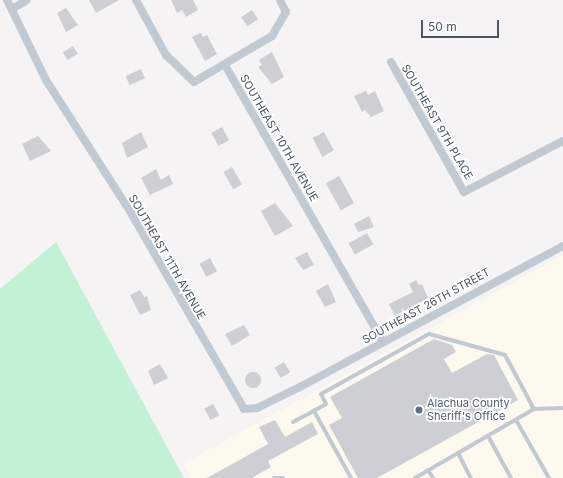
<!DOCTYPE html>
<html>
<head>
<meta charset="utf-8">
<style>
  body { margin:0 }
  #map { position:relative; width:563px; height:478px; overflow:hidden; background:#f5f3f3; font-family:Inter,sans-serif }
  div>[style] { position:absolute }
  .commercial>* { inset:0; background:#fdf9ef }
  .green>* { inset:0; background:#c3f1d5 }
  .building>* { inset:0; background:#cdcfd5; transform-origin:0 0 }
  .round { border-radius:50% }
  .lane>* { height:4px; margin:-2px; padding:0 2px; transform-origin:2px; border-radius:2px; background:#c1cad2 }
  .street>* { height:8px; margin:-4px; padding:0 4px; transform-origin:4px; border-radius:4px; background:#c1cad2 }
  .dots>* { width:11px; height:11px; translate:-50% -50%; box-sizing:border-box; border:2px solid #fff; border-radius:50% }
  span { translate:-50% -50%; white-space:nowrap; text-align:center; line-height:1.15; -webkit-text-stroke:3.5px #fff; paint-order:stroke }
  .street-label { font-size:11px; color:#4a5661 }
  .service-label { font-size:11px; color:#4e5e75 }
  .left { translate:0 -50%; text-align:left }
  .scale { position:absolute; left:421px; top:20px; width:78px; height:18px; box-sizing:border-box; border:2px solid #4a5661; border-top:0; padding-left:5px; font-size:12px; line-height:14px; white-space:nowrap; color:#4a5661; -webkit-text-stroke:3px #fff; paint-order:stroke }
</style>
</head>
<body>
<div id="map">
  <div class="commercial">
    <i style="clip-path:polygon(563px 255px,563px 478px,190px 478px,183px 464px)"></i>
  </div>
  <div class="green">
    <i style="clip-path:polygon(56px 242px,173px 458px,184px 478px,0 478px,0 289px)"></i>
  </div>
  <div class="building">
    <i style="clip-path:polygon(89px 0,119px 0,96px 13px)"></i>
    <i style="clip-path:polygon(171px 0,193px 0,198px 10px,186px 17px,182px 10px,177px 13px)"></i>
    <i style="clip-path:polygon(66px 8px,78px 25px,66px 32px,57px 13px)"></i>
    <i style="left:252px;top:10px;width:11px;height:13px;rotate:56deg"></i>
    <i style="clip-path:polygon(201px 33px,203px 37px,207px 35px,217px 54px,205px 61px,192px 37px)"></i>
    <i style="left:73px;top:46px;width:9px;height:12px;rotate:58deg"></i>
    <i style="clip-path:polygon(272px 52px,284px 77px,272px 84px,258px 67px,262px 65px,259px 60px)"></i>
    <i style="left:141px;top:69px;width:10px;height:17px;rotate:66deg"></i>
    <i style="clip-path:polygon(366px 91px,368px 95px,375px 91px,384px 111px,371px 117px,365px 110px,362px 112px,354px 96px)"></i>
    <i style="left:222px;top:127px;width:15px;height:12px;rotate:62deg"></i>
    <i style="clip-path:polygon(141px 132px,148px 147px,127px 158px,122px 143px)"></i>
    <i style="left:324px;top:132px;width:21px;height:13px;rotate:62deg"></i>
    <i style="clip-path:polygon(38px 136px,51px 151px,30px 161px,22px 144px)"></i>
    <i style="left:232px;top:167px;width:20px;height:10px;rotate:60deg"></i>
    <i style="clip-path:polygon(156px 169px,161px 180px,169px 175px,173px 184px,150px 195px,141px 178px)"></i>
    <i style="left:339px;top:176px;width:31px;height:15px;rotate:61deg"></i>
    <i style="clip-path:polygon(275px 203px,293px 226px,275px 236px,261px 211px)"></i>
    <i style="clip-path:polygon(369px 216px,374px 227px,358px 232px,354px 224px)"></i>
    <i style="left:367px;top:233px;width:13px;height:21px;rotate:61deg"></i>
    <i style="clip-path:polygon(307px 252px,314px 265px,303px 270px,295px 258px)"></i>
    <i style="left:210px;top:258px;width:15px;height:12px;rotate:62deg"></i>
    <i style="clip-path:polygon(416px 280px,419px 285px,422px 284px,428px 298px,395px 316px,389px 304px,413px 292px,409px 284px)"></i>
    <i style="clip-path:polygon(328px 284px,336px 302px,325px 307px,316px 291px)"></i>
    <i style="clip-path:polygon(140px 290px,144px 297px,147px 296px,151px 310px,140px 315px,130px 295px)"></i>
    <i style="clip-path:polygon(244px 325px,250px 335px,232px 346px,225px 334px)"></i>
    <i style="clip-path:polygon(434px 339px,452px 345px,456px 352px,444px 359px,452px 373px,487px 354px,494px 355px,518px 400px,377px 478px,358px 478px,329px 425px,342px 418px,330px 397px)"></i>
    <i style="left:284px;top:362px;width:12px;height:11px;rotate:59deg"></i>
    <i style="clip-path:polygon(160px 364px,168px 378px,154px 385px,148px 371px)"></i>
    <i class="round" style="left:245px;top:372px;width:16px;height:16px"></i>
    <i style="left:213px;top:404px;width:13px;height:10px;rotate:61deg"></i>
    <i style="clip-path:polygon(275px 420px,285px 437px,312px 422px,318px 434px,268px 461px,271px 467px,252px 478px,207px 478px,268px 444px,259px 427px)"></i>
  </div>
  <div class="lane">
    <i style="left:516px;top:420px;width:67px;rotate:60.4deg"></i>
    <i style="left:293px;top:422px;width:24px;rotate:-28deg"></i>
    <i style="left:488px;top:436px;width:48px;rotate:61.3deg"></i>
    <i style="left:458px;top:453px;width:28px;rotate:63deg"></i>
    <i style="left:428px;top:470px;width:9px;rotate:58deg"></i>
    <i style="left:274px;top:478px;width:9px"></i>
    <i style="left:351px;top:478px;width:77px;rotate:-118.9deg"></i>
    <i style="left:314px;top:411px;width:14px;rotate:-30deg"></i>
    <i style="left:326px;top:404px;width:11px;rotate:-117deg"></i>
    <i style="left:321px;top:394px;width:124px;rotate:-29.1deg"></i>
    <i style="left:429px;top:334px;width:79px;rotate:15.4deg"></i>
    <i style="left:505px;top:355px;width:61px;rotate:61.8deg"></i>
    <i style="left:415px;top:478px;width:138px;rotate:-30.1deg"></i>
    <i style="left:534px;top:409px;width:29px;rotate:-2deg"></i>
  </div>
  <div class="street">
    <i style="left:7px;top:0;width:89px;rotate:64deg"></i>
    <i style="left:46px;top:80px;width:158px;rotate:57.4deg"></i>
    <i style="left:131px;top:213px;width:226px;rotate:60deg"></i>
    <i style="left:244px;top:409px;width:13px;rotate:-4deg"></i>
    <i style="left:257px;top:408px;width:48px;rotate:-26deg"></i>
    <i style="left:300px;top:387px;width:298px;rotate:-28.2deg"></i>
    <i style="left:136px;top:0;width:63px;rotate:61.4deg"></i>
    <i style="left:166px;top:55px;width:39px;rotate:44deg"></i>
    <i style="left:194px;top:82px;width:91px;rotate:-30.5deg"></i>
    <i style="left:272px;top:36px;width:28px;rotate:-60deg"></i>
    <i style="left:286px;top:12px;width:13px;rotate:-117deg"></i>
    <i style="left:12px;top:9px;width:17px;rotate:-31deg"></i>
    <i style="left:391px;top:62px;width:149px;rotate:60.7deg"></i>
    <i style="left:464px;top:192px;width:111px;rotate:-27.3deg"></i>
    <i style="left:225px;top:65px;width:319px;rotate:60.3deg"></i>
  </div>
  <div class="dots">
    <i style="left:419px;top:410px;background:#5c6f8a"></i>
  </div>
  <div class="street-label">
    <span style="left:437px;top:122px;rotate:60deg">SOUTHEAST 9TH PLACE</span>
    <span style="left:279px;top:138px;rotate:60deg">SOUTHEAST 10TH AVENUE</span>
    <span style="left:167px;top:257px;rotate:60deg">SOUTHEAST 11TH AVENUE</span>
    <span style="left:426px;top:306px;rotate:-29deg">SOUTHEAST 26TH STREET</span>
  </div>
  <div class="service-label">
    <span class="left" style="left:427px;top:410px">Alachua County<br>Sheriff's Office</span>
  </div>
  <div class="scale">50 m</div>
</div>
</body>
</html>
